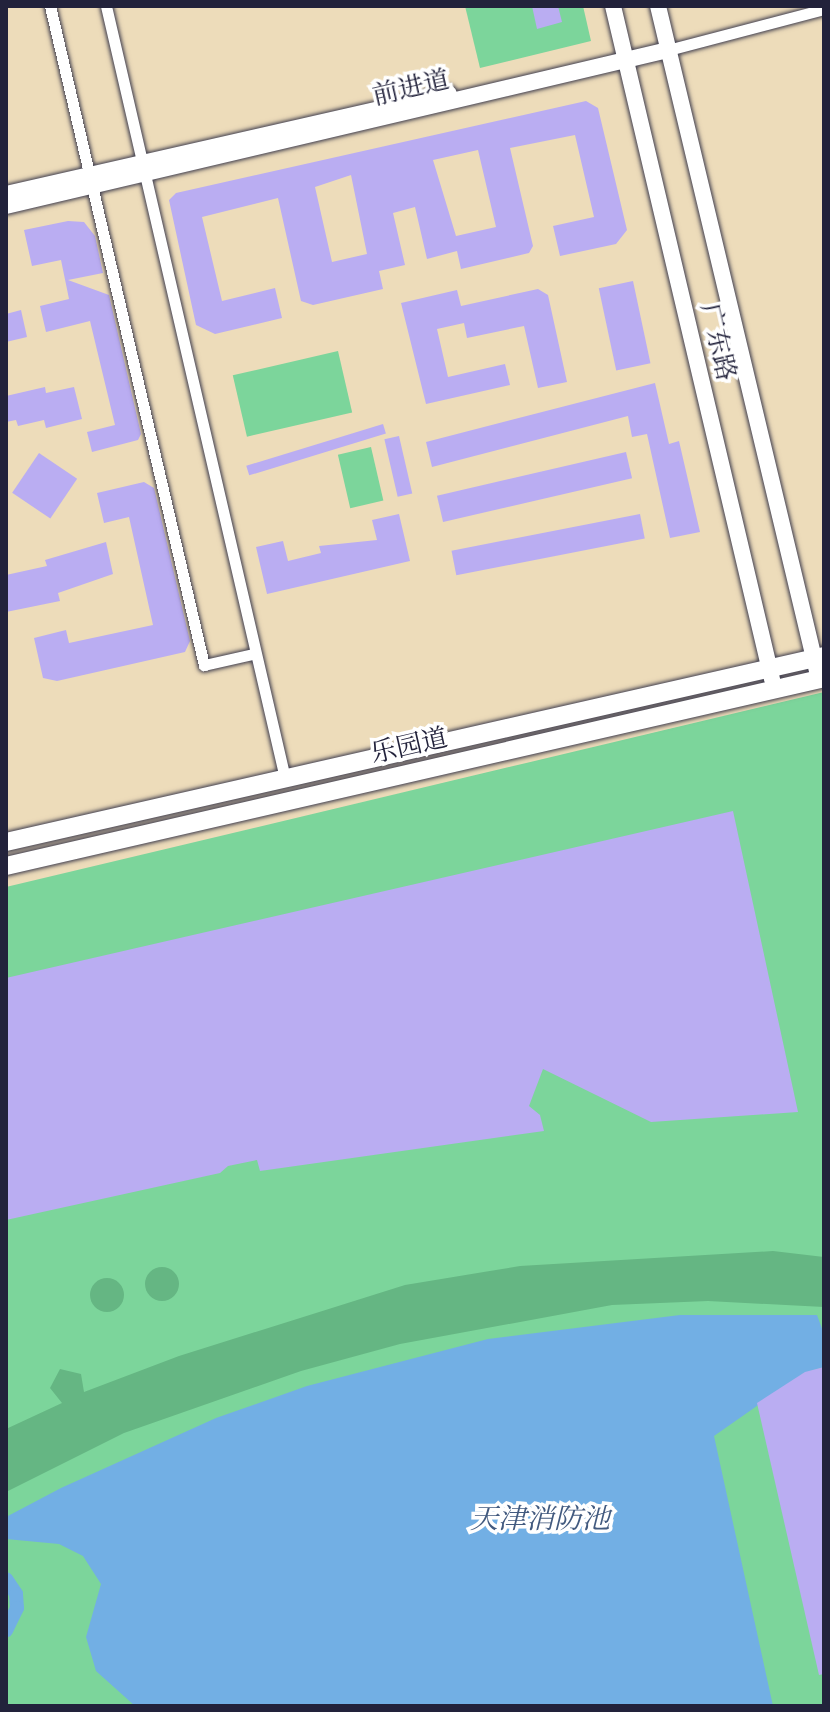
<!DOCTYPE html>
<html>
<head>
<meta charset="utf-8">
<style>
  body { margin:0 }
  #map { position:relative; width:830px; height:1712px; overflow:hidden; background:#eddcba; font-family:"IM FELL French Canon","Noto Serif SC",serif }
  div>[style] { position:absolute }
  .green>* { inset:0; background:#7cd59b; transform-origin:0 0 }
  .forest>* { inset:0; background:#65b683 }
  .round { border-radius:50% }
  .water>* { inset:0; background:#72afe4 }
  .canal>* { height:14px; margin:-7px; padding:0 7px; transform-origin:7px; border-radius:7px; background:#72afe4 }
  .building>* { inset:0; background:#baadf2; transform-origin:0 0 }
  .roads { filter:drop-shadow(0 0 2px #403e4e) drop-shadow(0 0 2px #403e4e) }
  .street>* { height:11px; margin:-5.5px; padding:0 5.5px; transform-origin:5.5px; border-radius:5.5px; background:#fff }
  .secondary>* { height:16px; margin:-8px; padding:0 8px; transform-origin:8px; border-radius:8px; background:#fff }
  .primary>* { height:18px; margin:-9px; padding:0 9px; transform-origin:9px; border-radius:9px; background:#fff }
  span { translate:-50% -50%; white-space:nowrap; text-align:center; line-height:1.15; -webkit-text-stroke:7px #fff; paint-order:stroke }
  .street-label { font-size:26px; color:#22223b }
  .water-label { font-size:28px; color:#425a7f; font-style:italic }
  .frame { position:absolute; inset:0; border:8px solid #22223b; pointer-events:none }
</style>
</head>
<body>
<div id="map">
  <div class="green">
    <i style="clip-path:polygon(465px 6px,583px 6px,591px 41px,480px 68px)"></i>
    <i style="left:338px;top:351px;width:63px;height:108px;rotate:77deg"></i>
    <i style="left:371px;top:447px;width:55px;height:34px;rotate:77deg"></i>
    <i style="clip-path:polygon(824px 692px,824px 1706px,6px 1706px,6px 887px)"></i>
  </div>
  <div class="forest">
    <i style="clip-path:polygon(773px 1251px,824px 1257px,824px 1307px,708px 1301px,612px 1305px,400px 1344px,301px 1371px,124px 1433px,6px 1492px,6px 1429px,62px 1403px,50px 1388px,60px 1369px,81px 1374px,84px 1392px,179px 1356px,405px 1285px,520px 1266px)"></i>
    <i class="round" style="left:145px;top:1267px;width:34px;height:34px"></i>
    <i class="round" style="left:90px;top:1278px;width:34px;height:34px"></i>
  </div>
  <div class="water">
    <i style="clip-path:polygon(680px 1315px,817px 1315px,824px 1334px,824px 1367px,804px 1373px,714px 1436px,773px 1706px,135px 1706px,96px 1671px,86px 1637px,101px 1584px,83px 1556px,59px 1544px,6px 1539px,6px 1517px,61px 1488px,216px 1418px,307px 1386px,488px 1339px)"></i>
  </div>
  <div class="canal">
    <i style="left:6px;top:1579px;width:18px;rotate:56deg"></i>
    <i style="left:16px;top:1594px;width:14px;rotate:86deg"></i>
    <i style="left:17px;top:1608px;width:25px;rotate:116deg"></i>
  </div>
  <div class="building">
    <i style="clip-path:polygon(532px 6px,558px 6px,562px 22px,537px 29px)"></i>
    <i style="clip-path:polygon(evenodd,586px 101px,598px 108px,627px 230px,616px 244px,560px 256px,553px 226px,594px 217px,575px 135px,510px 148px,533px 246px,529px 253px,461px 269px,457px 251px,427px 259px,415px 207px,393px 213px,405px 265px,379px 271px,383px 289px,313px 305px,301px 301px,278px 198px,202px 217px,222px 301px,275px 288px,282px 318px,215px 334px,196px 325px,169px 200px,176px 193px,586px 101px,478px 150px,496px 227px,456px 236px,433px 160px,478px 150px,586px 101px,351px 175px,367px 254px,332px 262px,315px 187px,351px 175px)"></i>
    <i style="clip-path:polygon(68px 221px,84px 222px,95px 236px,103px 273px,68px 280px,109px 295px,141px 434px,138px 440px,92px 452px,87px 432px,115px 425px,90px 321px,46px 332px,40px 306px,69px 299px,61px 260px,32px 266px,24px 230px)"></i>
    <i style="left:633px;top:281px;width:84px;height:35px;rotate:78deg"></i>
    <i style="clip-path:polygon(538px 289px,548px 295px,567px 382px,538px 388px,524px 326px,467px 338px,464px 323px,437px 329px,448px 377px,505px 364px,510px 385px,426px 404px,401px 303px,457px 290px,461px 306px)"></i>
    <i style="clip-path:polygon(21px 310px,27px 337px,6px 342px,6px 314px)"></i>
    <i style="clip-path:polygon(655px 383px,669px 444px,679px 441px,700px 532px,670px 538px,647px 434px,632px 437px,628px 416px,432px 467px,426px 442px)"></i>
    <i style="clip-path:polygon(45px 387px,46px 393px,74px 387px,82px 419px,46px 428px,44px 420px,18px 426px,16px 420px,6px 422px,6px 396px)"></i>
    <i style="left:383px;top:424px;width:10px;height:143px;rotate:73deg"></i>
    <i style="left:399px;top:436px;width:59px;height:15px;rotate:77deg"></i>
    <i style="left:626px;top:452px;width:27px;height:194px;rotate:77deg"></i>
    <i style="left:39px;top:453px;width:46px;height:48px;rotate:34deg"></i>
    <i style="clip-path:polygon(144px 482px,154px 488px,190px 641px,185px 652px,57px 681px,43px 678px,34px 638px,66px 630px,69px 643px,153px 625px,129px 517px,104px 523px,97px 493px)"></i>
    <i style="clip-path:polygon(399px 514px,410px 561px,267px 594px,256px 547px,283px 541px,288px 561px,321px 553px,319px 546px,377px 540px,372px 520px)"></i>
    <i style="left:640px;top:514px;width:25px;height:192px;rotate:79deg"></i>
    <i style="clip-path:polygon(106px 542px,113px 574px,58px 593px,60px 601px,6px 612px,6px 575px,47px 566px,45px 560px)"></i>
    <i style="clip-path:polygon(733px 811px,798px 1112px,651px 1122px,543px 1069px,529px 1106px,540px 1115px,544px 1131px,260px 1171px,257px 1160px,228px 1166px,220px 1173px,6px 1220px,6px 978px)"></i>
    <i style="clip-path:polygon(824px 1367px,824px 1674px,819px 1675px,757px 1403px,805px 1372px)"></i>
  </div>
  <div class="roads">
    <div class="street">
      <i style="left:50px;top:6px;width:677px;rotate:76.85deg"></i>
      <i style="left:204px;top:665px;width:50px;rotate:-12.7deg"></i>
      <i style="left:106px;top:6px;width:792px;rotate:76.95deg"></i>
      <i style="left:668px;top:50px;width:161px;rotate:-14.7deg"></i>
    </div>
    <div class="secondary">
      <i style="left:613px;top:6px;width:692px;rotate:76.71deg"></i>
      <i style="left:658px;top:6px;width:692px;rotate:76.55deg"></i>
      <i style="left:6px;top:194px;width:454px;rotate:-12.8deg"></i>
      <i style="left:6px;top:206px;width:680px;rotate:-13.26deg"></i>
    </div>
    <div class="primary">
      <i style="left:6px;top:842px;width:839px;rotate:-12.81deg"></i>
      <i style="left:6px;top:866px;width:839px;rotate:-12.94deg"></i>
    </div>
  </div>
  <div class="street-label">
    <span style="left:411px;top:88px;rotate:-13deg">前进道</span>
    <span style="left:718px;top:342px;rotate:77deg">广东路</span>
    <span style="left:409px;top:746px;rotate:-13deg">乐园道</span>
  </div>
  <div class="water-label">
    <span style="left:540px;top:1519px">天津消防池</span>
  </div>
  <div class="frame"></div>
</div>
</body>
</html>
